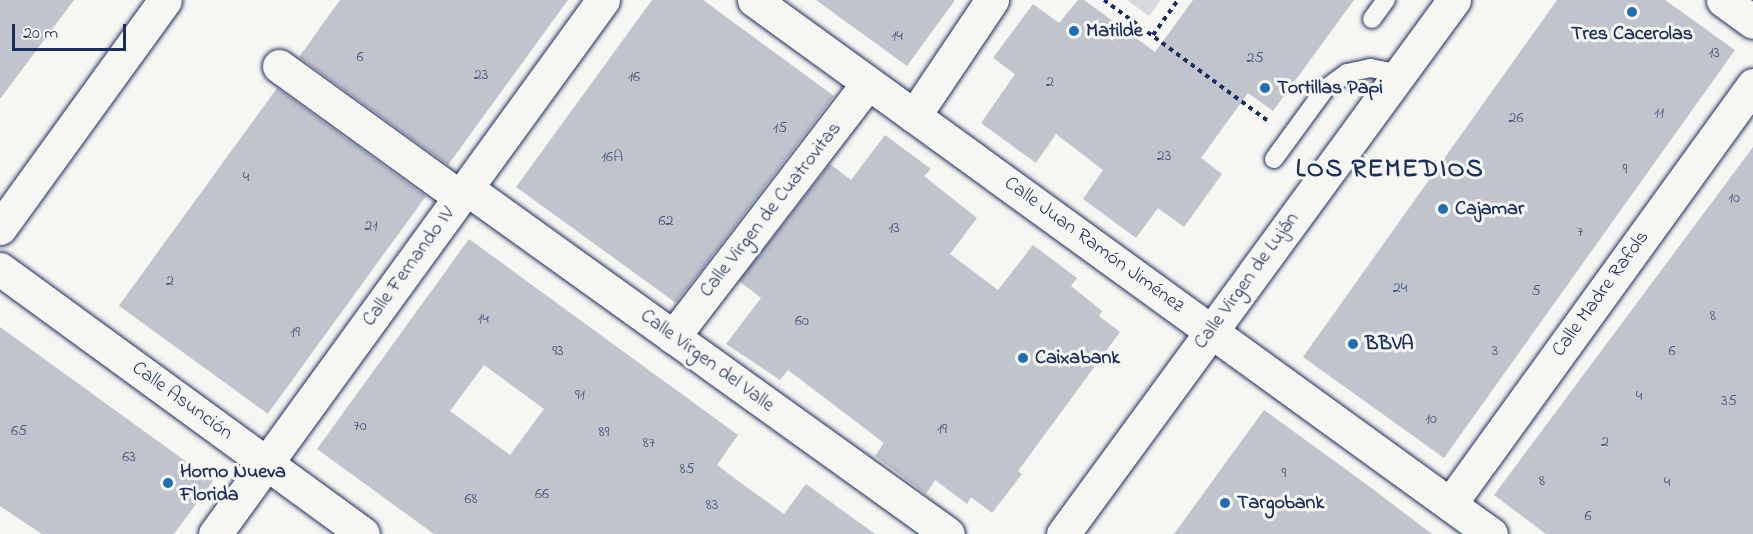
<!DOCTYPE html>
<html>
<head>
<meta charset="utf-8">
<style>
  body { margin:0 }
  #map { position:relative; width:1753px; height:534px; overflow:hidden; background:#f6f6f2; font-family:"Indie Flower",sans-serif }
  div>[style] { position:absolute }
  .green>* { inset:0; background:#d6d9dd }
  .building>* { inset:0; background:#c0c4cd; transform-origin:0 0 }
  .path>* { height:4px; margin-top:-2px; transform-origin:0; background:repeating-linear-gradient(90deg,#1b2f5e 0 4.5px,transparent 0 9px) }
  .roads { filter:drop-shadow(0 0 2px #1b2f5e) drop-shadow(0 0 2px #1b2f5e) }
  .lane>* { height:18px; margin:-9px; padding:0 9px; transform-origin:9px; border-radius:9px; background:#f6f6f2 }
  .street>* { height:33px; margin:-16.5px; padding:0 16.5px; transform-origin:16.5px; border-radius:16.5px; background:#f6f6f2 }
  .secondary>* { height:33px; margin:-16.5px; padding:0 16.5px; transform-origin:16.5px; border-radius:16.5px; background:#f6f6f2 }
  .dots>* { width:16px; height:16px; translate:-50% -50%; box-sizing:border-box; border:3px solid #f6f6f2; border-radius:50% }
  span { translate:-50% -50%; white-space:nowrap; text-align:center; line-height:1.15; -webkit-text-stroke:6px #f6f6f2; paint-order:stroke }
  .number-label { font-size:16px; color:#44547a }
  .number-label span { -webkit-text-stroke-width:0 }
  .poi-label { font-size:20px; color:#1b2f5e; font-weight:700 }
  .left { translate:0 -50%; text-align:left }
  .street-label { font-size:20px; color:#1b2f5e }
  .district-label { font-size:26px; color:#1b2f5e; font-weight:700; letter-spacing:1.5px }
  .scale { position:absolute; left:12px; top:24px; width:114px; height:27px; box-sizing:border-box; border:3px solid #1b2f5e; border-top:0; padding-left:8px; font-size:18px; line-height:21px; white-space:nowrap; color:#1b2f5e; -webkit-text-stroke:4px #f6f6f2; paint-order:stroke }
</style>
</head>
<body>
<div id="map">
  <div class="green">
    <i style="clip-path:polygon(1127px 0,1161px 0,1149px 16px)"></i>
  </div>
  <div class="building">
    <i style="clip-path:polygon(0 0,74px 0,0 99px)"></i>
    <i style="clip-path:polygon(340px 0,568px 0,448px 165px,299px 57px)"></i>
    <i style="clip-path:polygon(652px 0,703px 0,834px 96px,676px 303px,516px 187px)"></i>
    <i style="clip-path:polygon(816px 0,955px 0,907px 66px)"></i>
    <i style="clip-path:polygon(1078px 0,1084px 0,1155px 52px,1193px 0,1354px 0,1273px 111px,1248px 93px,1201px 158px,1222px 174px,1184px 227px,1158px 208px,1136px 238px,1083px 199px,1103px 170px,1056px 134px,1036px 163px,981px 123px,1015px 74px,993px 58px,1033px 4px,1059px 23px)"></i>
    <i style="clip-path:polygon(1557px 0,1665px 0,1735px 50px,1444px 458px,1303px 357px)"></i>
    <i style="left:277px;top:88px;width:184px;height:269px;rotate:36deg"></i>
    <i style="clip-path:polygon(885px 135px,931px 169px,924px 176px,977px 218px,950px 254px,998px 290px,1033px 245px,1077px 278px,1071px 286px,1102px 311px,1099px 316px,1120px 332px,1018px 471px,1022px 474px,992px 513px,971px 497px,967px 504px,935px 480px,926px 494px,875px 456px,884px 443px,788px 370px,780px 380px,726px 344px,761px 298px,739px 281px,830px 164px,851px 180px)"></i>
    <i style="clip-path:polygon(1753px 147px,1753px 534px,1546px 534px,1494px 495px)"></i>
    <i style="clip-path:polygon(evenodd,469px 239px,738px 435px,717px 465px,749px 489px,784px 514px,806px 484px,875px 534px,434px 534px,317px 449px,469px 239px,484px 365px,544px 409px,510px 455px,450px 411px,484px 365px)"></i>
    <i style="clip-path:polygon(0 327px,213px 481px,174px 534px,42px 534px,0 506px)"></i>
    <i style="clip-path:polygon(1264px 410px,1366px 484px,1432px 534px,1174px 534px)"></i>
  </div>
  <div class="path">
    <i style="left:1104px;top:0;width:204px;rotate:36.4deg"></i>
    <i style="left:1153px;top:35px;width:43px;rotate:-54.5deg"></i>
  </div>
  <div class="roads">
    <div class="lane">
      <i style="left:1372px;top:19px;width:24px;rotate:-54deg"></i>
      <i style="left:1274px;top:159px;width:87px;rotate:-53.9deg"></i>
      <i style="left:1325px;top:89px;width:27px;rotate:-36deg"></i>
      <i style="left:1347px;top:73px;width:24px;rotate:-12deg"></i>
      <i style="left:1370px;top:68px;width:31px;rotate:11deg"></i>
    </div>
    <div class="street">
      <i style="left:754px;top:0;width:910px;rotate:35.93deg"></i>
      <i style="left:1723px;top:0;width:37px;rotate:36deg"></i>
      <i style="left:279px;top:66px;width:223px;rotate:35.9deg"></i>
      <i style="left:914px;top:116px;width:140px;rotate:-56.1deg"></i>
      <i style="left:466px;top:188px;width:593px;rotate:35.67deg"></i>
      <i style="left:0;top:228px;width:281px;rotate:-54.1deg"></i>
      <i style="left:673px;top:337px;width:320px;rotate:-52.5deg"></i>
      <i style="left:1450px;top:504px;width:517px;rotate:-54.13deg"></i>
      <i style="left:215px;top:534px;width:660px;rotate:-54deg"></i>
    </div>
    <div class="secondary">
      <i style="left:0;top:269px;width:449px;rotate:36.1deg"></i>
      <i style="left:1063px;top:534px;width:662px;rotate:-53.79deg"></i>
    </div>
  </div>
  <div class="dots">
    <i style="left:1632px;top:12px;background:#1f6fb2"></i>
    <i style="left:1074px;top:31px;background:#1f6fb2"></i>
    <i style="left:1265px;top:88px;background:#1f6fb2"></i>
    <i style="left:1443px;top:209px;background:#1f6fb2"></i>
    <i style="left:1353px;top:344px;background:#1f6fb2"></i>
    <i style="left:1023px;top:358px;background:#1f6fb2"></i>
    <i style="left:168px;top:483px;background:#1f6fb2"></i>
    <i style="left:1225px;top:503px;background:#1f6fb2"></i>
  </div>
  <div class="number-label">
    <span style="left:897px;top:36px">14</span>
    <span style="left:1714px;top:53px">13</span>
    <span style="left:360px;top:57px">6</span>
    <span style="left:1255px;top:58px">25</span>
    <span style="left:481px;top:75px">23</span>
    <span style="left:634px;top:77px">16</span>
    <span style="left:1050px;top:82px">2</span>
    <span style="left:1659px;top:113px">11</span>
    <span style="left:1516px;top:118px">26</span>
    <span style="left:780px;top:128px">15</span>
    <span style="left:1164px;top:156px">23</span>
    <span style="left:612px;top:157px">16A</span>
    <span style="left:1625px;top:169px">9</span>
    <span style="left:246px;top:177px">4</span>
    <span style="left:1734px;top:198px">10</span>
    <span style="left:666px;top:221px">62</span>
    <span style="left:371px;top:226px">21</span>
    <span style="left:894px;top:228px">13</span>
    <span style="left:1580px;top:232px">7</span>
    <span style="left:170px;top:281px">2</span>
    <span style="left:1400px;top:288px">24</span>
    <span style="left:1536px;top:291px">5</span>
    <span style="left:1713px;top:316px">8</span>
    <span style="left:483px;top:319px">14</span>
    <span style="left:802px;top:321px">60</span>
    <span style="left:295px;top:332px">19</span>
    <span style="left:558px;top:351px">93</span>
    <span style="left:1495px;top:351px">3</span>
    <span style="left:1672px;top:351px">6</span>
    <span style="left:580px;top:395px">91</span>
    <span style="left:1639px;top:396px">4</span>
    <span style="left:1729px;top:401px">35</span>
    <span style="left:1431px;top:419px">10</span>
    <span style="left:360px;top:426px">70</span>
    <span style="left:942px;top:429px">19</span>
    <span style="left:19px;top:431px">65</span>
    <span style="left:604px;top:432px">89</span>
    <span style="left:1605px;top:442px">2</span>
    <span style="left:649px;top:443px">87</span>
    <span style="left:129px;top:457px">63</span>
    <span style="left:687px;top:469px">85</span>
    <span style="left:1284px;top:473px">9</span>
    <span style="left:1542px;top:481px">8</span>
    <span style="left:1667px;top:482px">4</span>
    <span style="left:542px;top:494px">66</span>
    <span style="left:471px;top:499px">68</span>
    <span style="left:712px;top:505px">83</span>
    <span style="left:1588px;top:516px">6</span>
  </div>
  <div class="poi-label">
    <span class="left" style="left:1086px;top:31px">Matilde</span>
    <span style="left:1632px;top:34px">Tres Cacerolas</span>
    <span class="left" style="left:1277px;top:88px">Tortillas Papi</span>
    <span class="left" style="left:1455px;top:209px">Cajamar</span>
    <span class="left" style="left:1365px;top:344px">BBVA</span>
    <span class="left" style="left:1035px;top:358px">Caixabank</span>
    <span class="left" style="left:180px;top:484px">Horno Nueva<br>Florida</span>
    <span class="left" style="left:1237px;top:503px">Targobank</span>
  </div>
  <div class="street-label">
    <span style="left:771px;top:210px;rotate:-52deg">Calle Virgen de Cuatrovitas</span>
    <span style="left:1094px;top:245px;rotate:36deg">Calle Juan Ramón Jiménez</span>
    <span style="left:409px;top:267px;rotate:-54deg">Calle Fernando IV</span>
    <span style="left:1247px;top:281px;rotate:-54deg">Calle Virgen de Luján</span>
    <span style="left:1601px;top:294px;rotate:-54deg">Calle Madre Rafols</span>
    <span style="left:707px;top:361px;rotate:36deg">Calle Virgen del Valle</span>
    <span style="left:182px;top:401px;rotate:36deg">Calle Asunción</span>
  </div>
  <div class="district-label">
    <span style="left:1390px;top:171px">LOS REMEDIOS</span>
  </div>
  <div class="scale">20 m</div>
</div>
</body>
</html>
